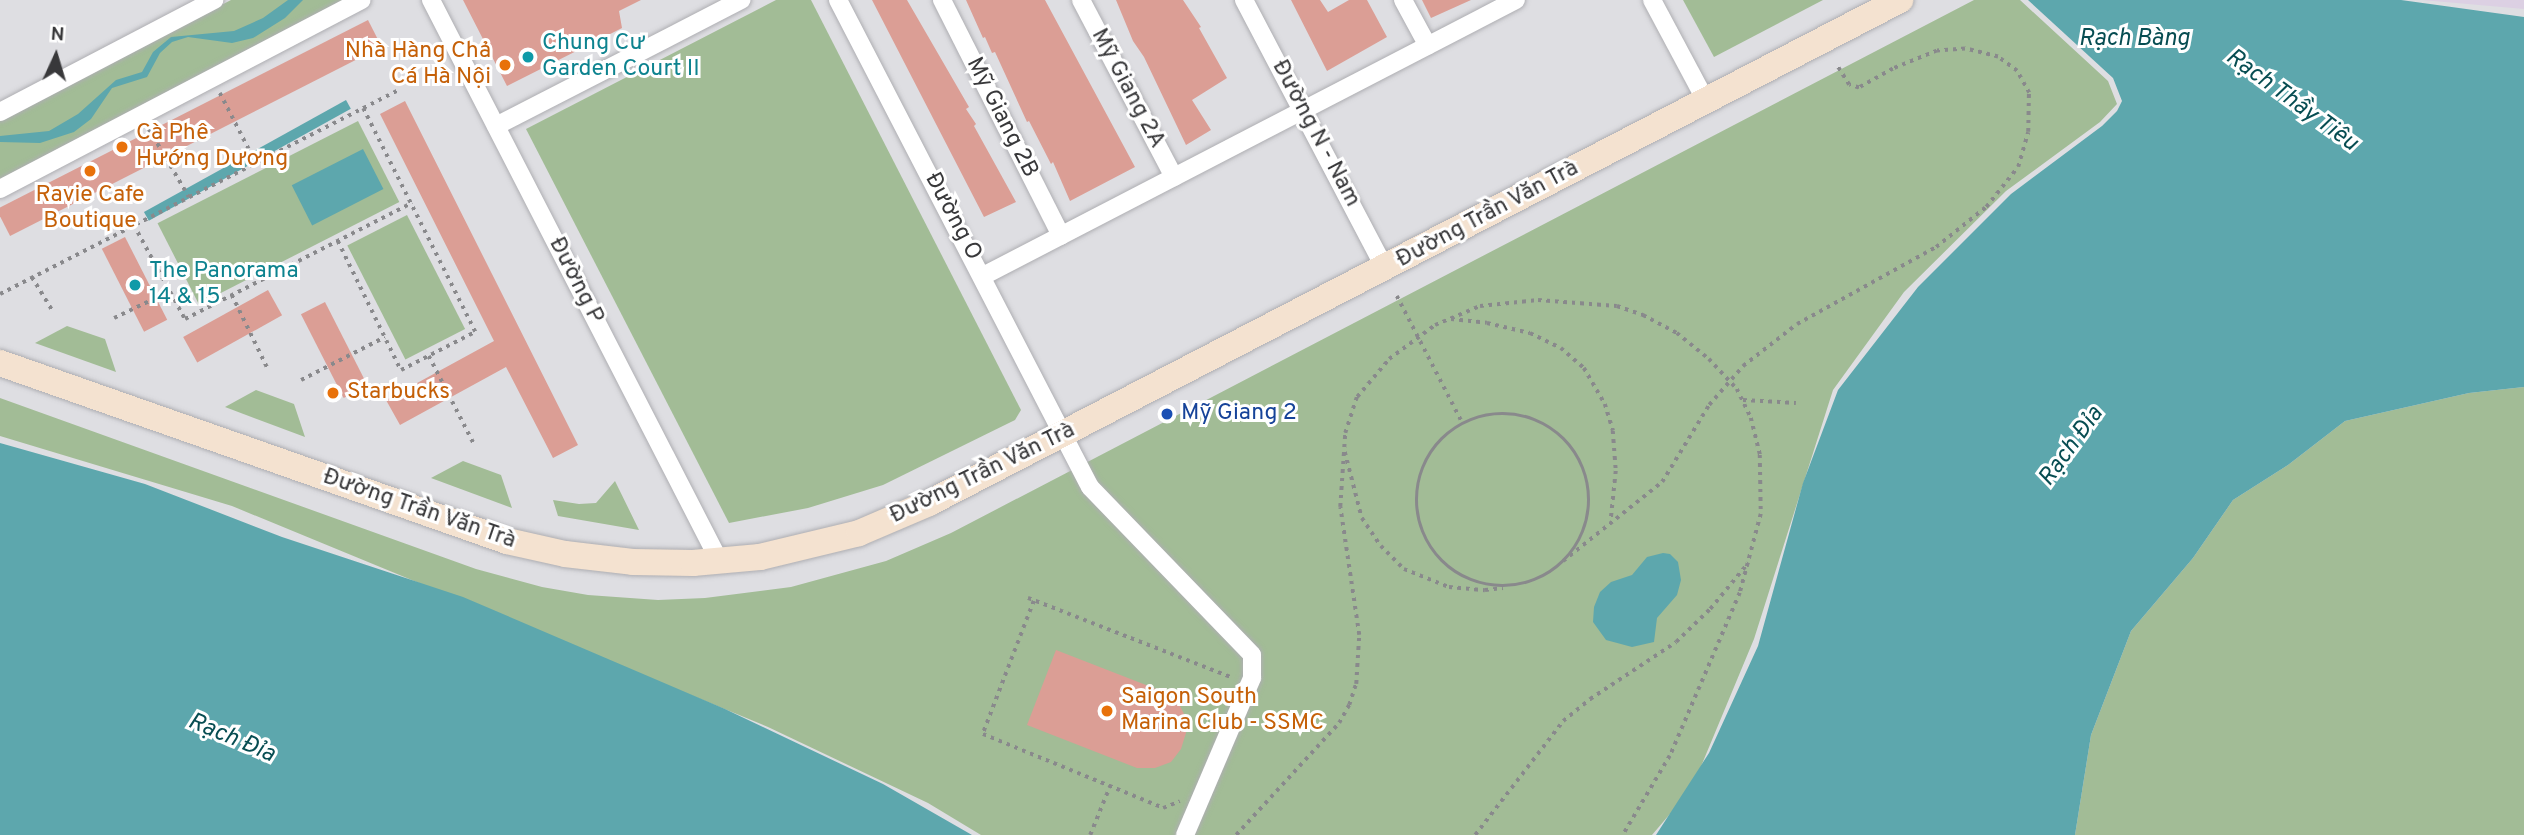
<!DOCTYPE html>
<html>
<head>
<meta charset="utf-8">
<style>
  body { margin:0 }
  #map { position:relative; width:2524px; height:835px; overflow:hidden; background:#dedee2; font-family:Overpass,sans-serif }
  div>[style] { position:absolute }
  .education>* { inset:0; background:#dcd0e3 }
  .green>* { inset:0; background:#a2bc96; transform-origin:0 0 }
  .water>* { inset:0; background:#5da7ad; transform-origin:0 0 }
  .building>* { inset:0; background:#db9e95; transform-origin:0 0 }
  .path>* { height:3.5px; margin-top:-1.75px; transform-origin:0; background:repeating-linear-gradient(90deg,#89898c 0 3.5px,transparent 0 8.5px) }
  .path>.ring { margin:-1.75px; padding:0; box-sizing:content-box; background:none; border:3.5px solid #89898c; border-radius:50% }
  .roads { filter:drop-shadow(0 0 2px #aeaeb2) drop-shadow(0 0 2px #aeaeb2) }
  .minor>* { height:18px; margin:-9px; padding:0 9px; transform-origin:9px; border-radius:9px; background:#fff }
  .secondary>* { height:26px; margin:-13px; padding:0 13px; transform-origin:13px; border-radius:13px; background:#f4e2d0 }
  .dots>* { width:19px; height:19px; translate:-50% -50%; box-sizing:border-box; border:4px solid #fff; border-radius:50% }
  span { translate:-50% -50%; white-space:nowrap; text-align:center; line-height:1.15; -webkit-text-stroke:6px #fff; paint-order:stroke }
  .culture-label { font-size:23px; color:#0d838f }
  .left { translate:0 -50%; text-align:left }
  .food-label { font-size:23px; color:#c56008 }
  .right { translate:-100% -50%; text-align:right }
  .street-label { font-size:23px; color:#38383a }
  .transit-label { font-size:23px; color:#164399 }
  .water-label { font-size:24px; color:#074d52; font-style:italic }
  .north { position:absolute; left:21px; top:21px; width:70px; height:70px; -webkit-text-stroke:5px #fff; paint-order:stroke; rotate:4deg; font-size:19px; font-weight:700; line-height:28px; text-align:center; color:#38383a }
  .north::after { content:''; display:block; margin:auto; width:24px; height:32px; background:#38383a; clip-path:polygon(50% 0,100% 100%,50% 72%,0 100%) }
</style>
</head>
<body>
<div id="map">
  <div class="education">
    <i style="clip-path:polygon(2422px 0,2524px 0,2524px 9px)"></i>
  </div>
  <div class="green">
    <i style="clip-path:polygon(231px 0,344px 0,0 180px,0 120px)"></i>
    <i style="clip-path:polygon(776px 0,811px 0,1021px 410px,1015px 420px,883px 485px,808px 508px,729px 523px,526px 129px)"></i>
    <i style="clip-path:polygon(1683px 0,1823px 0,1714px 57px)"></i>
    <i style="clip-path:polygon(1974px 0,2020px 0,2108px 81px,2117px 104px,2100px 122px,2006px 191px,1904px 292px,1833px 390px,1754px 639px,1692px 788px,1652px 835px,981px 835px,928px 803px,768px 727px,232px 506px,0 436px,0 398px,476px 569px,542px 587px,588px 595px,658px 600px,705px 598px,791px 587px,886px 561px,951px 533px)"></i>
    <i style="left:358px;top:121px;width:91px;height:225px;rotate:63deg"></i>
    <i style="left:407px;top:215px;width:128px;height:67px;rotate:63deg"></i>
    <i style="clip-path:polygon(67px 326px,105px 339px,116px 372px,35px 343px)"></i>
    <i style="clip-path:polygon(2524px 387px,2524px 835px,2075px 835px,2091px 735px,2131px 631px,2193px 558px,2233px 500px,2288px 465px,2345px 421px,2469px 393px)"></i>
    <i style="clip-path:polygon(256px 390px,294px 404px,305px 437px,225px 407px)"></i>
    <i style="clip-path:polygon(463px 461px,501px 475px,512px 508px,431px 478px)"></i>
    <i style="clip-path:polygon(615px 481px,639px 530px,558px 516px,553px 500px,579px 504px,596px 503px)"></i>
  </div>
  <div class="water">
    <i style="clip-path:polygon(288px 0,303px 0,285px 18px,253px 38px,232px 43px,188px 37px,172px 42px,160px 53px,147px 77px,112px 88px,91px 119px,74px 132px,40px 143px,0 142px,0 136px,49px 131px,78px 114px,116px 80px,142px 72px,153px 52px,171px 37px,234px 31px,263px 18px)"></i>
    <i style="clip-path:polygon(2028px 0,2401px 0,2524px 17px,2524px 387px,2469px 393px,2345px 421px,2288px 465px,2233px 500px,2193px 558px,2131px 631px,2091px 735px,2075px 835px,1656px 835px,1709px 753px,1758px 646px,1803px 483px,1838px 390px,1918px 287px,2011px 194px,2102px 126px,2117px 111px,2122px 101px,2113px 78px)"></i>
    <i style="left:346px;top:100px;width:10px;height:231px;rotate:61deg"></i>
    <i style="left:363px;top:149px;width:45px;height:80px;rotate:63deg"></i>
    <i style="clip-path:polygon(0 443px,145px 484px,282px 537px,463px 597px,725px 709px,883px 784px,972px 835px,0 835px)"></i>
    <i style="clip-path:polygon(1663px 553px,1670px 554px,1678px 562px,1681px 580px,1677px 595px,1657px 618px,1654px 642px,1632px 647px,1606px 640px,1593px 622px,1594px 607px,1600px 592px,1611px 582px,1632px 575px,1647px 557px)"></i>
  </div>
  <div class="building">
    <i style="clip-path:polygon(463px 0,641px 0,619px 11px,622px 28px,507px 86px)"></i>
    <i style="clip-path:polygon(872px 0,907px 0,969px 107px,966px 109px,976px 124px,974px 126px,1016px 202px,984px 217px)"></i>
    <i style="clip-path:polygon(966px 0,1045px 0,1135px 167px,1070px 201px,1053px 162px,1051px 164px,1029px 121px,1027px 122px,995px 52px,992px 53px,985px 37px,983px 38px)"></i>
    <i style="clip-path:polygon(1116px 0,1183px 0,1201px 27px,1199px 28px,1227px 78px,1192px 100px,1211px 130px,1186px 145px,1144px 57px,1133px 41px)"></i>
    <i style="clip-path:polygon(1291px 0,1320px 0,1328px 12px,1349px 0,1367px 0,1387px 37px,1327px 71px)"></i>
    <i style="clip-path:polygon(1422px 0,1471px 0,1431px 18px)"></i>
    <i style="left:368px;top:20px;width:30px;height:417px;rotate:63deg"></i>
    <i style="clip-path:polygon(405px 101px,578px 445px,553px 458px,506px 367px,400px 425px,386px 400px,494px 341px,380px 114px)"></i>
    <i style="left:125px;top:237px;width:93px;height:26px;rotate:63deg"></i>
    <i style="left:268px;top:290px;width:29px;height:97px;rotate:61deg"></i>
    <i style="left:325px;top:302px;width:94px;height:27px;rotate:63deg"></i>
    <i style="clip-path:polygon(1056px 650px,1164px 692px,1179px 704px,1186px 718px,1186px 733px,1181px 749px,1171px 762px,1155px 768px,1137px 768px,1027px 725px)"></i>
  </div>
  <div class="path">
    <i style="left:220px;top:93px;width:79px;rotate:62.8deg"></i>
    <i style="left:149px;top:129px;width:79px;rotate:59.5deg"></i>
    <i style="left:134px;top:225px;width:107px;rotate:61.5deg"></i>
    <i style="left:185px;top:319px;width:255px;rotate:-27.1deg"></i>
    <i style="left:338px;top:241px;width:144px;rotate:64deg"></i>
    <i style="left:401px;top:370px;width:83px;rotate:-27.2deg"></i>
    <i style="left:475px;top:332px;width:250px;rotate:-116.6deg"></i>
    <i style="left:32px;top:277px;width:42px;rotate:58.6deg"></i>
    <i style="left:0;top:294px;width:446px;rotate:-27.1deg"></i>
    <i style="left:232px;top:295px;width:82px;rotate:64.1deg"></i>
    <i style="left:1397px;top:296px;width:144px;rotate:62.7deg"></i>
    <i style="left:114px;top:318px;width:62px;rotate:-25.7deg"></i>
    <i style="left:1451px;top:319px;width:36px;rotate:6deg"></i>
    <i style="left:1487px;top:323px;width:44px;rotate:13.1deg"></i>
    <i style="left:1530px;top:333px;width:34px;rotate:26deg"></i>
    <i style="left:1561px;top:348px;width:30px;rotate:41deg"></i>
    <i style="left:1584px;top:368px;width:42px;rotate:59.7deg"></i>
    <i style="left:1605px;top:404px;width:28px;rotate:73deg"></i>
    <i style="left:1613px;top:431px;width:40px;rotate:85.7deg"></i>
    <i style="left:1616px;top:471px;width:48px;rotate:95.9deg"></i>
    <i style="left:429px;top:356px;width:97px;rotate:62.9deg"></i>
    <i style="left:301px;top:380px;width:94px;rotate:-27.1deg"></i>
    <i style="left:1743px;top:400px;width:53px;rotate:3.2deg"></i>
    <i class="ring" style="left:1417px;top:414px;width:168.5px;height:168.5px"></i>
    <i style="left:1345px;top:452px;width:68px;rotate:75.6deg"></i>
    <i style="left:1362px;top:518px;width:34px;rotate:56deg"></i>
    <i style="left:1381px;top:546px;width:33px;rotate:45deg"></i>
    <i style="left:1404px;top:569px;width:48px;rotate:21.8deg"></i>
    <i style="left:1449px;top:587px;width:36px;rotate:5deg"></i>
    <i style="left:1485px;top:590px;width:18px;rotate:-6deg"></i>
    <i style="left:1563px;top:561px;width:127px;rotate:-38.6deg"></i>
    <i style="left:1662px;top:482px;width:90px;rotate:-58.6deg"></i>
    <i style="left:1709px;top:405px;width:52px;rotate:-48.9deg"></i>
    <i style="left:1743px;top:366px;width:68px;rotate:-37.9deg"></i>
    <i style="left:1797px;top:324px;width:159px;rotate:-29deg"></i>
    <i style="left:1936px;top:247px;width:64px;rotate:-38.7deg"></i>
    <i style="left:1986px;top:207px;width:51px;rotate:-51.3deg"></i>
    <i style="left:2018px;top:167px;width:36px;rotate:-74deg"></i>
    <i style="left:2028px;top:132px;width:39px;rotate:-89deg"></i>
    <i style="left:2029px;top:93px;width:25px;rotate:-119deg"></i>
    <i style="left:2017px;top:71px;width:24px;rotate:-144deg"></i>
    <i style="left:1998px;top:57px;width:34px;rotate:-166deg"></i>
    <i style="left:1965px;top:49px;width:28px;rotate:176deg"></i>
    <i style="left:1937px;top:51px;width:48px;rotate:157.8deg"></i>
    <i style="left:1893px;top:69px;width:39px;rotate:151deg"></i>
    <i style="left:1859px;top:88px;width:10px;rotate:-163deg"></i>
    <i style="left:1849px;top:85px;width:22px;rotate:-122deg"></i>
    <i style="left:1028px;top:598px;width:220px;rotate:21.3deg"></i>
    <i style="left:1034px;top:601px;width:142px;rotate:111deg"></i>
    <i style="left:983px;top:734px;width:195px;rotate:22.3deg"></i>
    <i style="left:1163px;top:808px;width:18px;rotate:-22deg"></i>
    <i style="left:1090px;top:835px;width:53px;rotate:-67.8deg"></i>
    <i style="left:1236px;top:835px;width:152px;rotate:-47.4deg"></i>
    <i style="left:1339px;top:723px;width:21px;rotate:-61deg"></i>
    <i style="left:1349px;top:705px;width:22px;rotate:-72deg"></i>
    <i style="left:1356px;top:684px;width:49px;rotate:-86.5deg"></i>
    <i style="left:1359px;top:635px;width:129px;rotate:-98.4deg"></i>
    <i style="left:1340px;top:507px;width:74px;rotate:-86.1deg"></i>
    <i style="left:1345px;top:433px;width:38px;rotate:-72deg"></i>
    <i style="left:1357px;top:397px;width:50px;rotate:-49.9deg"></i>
    <i style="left:1389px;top:359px;width:57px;rotate:-36.5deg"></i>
    <i style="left:1435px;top:325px;width:49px;rotate:-22.9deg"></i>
    <i style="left:1480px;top:306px;width:58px;rotate:-5.9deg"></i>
    <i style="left:1538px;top:300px;width:79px;rotate:4.3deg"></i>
    <i style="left:1617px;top:306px;width:28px;rotate:19deg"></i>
    <i style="left:1643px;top:315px;width:38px;rotate:28deg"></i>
    <i style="left:1677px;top:333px;width:41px;rotate:39.1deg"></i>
    <i style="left:1709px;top:359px;width:41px;rotate:47deg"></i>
    <i style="left:1737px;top:389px;width:32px;rotate:64deg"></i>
    <i style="left:1751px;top:418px;width:38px;rotate:76deg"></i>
    <i style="left:1760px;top:455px;width:59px;rotate:89deg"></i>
    <i style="left:1761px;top:514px;width:82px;rotate:104.9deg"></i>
    <i style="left:1740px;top:593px;width:177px;rotate:113.2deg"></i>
    <i style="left:1670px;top:756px;width:92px;rotate:120.7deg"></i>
    <i style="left:1475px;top:835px;width:144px;rotate:-52.3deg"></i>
    <i style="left:1563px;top:721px;width:35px;rotate:-39deg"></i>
    <i style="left:1590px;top:699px;width:103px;rotate:-33.5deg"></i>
    <i style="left:1676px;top:642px;width:47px;rotate:-44.1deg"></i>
    <i style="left:1710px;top:609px;width:60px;rotate:-50.4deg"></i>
  </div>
  <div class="roads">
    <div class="minor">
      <i style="left:431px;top:0;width:632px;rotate:62.79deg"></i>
      <i style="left:838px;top:0;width:548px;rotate:62.64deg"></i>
      <i style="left:1090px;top:487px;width:233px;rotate:46deg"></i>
      <i style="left:1252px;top:655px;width:23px;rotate:90deg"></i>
      <i style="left:1252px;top:678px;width:171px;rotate:113.1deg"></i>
      <i style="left:942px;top:0;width:264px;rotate:63.2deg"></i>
      <i style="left:1081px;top:0;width:200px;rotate:62.3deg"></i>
      <i style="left:1244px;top:0;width:303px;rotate:62.3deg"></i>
      <i style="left:1403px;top:0;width:52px;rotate:61.5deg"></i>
      <i style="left:1652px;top:0;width:115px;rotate:61.9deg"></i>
      <i style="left:0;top:112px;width:242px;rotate:-27.6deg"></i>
      <i style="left:496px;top:126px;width:276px;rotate:-27.2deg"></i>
      <i style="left:0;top:189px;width:408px;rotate:-27.6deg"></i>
      <i style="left:983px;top:276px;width:600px;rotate:-27.38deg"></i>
    </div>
    <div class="secondary">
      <i style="left:0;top:363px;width:537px;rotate:19.35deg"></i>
      <i style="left:507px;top:541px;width:59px;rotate:12.6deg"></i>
      <i style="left:565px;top:554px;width:68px;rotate:6.7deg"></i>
      <i style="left:633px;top:562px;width:60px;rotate:1deg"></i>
      <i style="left:693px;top:563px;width:67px;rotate:-5.1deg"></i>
      <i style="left:760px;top:557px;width:102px;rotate:-13.6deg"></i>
      <i style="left:859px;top:533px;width:76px;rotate:-23.2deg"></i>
      <i style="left:929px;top:503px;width:1094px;rotate:-27.39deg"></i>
    </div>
  </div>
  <div class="dots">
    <i style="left:528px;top:57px;background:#0f9aa8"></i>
    <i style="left:505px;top:65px;background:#e8710a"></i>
    <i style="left:122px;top:147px;background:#e8710a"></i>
    <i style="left:90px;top:171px;background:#e8710a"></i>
    <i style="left:135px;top:285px;background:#0f9aa8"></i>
    <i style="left:333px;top:393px;background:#e8710a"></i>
    <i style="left:1167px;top:414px;background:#1a4fb4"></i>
    <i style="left:1107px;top:711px;background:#e8710a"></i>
  </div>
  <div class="culture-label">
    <span class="left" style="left:542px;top:57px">Chung Cư<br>Garden Court II</span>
    <span class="left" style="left:149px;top:285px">The Panorama<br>14 &amp; 15</span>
  </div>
  <div class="food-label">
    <span class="right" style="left:491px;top:65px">Nhà Hàng Chả<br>Cá Hà Nội</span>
    <span class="left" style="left:136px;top:147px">Cà Phê<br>Hướng Dương</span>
    <span style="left:90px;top:209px">Ravie Cafe<br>Boutique</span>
    <span class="left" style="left:347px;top:393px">Starbucks</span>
    <span class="left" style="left:1121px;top:711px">Saigon South<br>Marina Club - SSMC</span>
  </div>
  <div class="street-label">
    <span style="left:1127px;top:89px;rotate:62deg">Mỹ Giang 2A</span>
    <span style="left:1001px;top:118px;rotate:63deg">Mỹ Giang 2B</span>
    <span style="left:1315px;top:134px;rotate:62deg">Đường N - Nam</span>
    <span style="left:1488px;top:215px;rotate:-28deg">Đường Trần Văn Trà</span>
    <span style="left:952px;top:217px;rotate:62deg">Đường O</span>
    <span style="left:575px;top:281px;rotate:63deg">Đường P</span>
    <span style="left:983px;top:474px;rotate:-26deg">Đường Trần Văn Trà</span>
    <span style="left:419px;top:510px;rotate:19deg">Đường Trần Văn Trà</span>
  </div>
  <div class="transit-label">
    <span class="left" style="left:1181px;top:414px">Mỹ Giang 2</span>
  </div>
  <div class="water-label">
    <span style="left:2134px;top:40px">Rạch Bàng</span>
    <span style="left:2291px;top:101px;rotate:36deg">Rạch Thầy Tiêu</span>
    <span style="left:2072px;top:447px;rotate:-54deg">Rạch Đỉa</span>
    <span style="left:231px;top:739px;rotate:23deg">Rạch Đỉa</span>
  </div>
  <div class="north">N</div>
</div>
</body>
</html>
